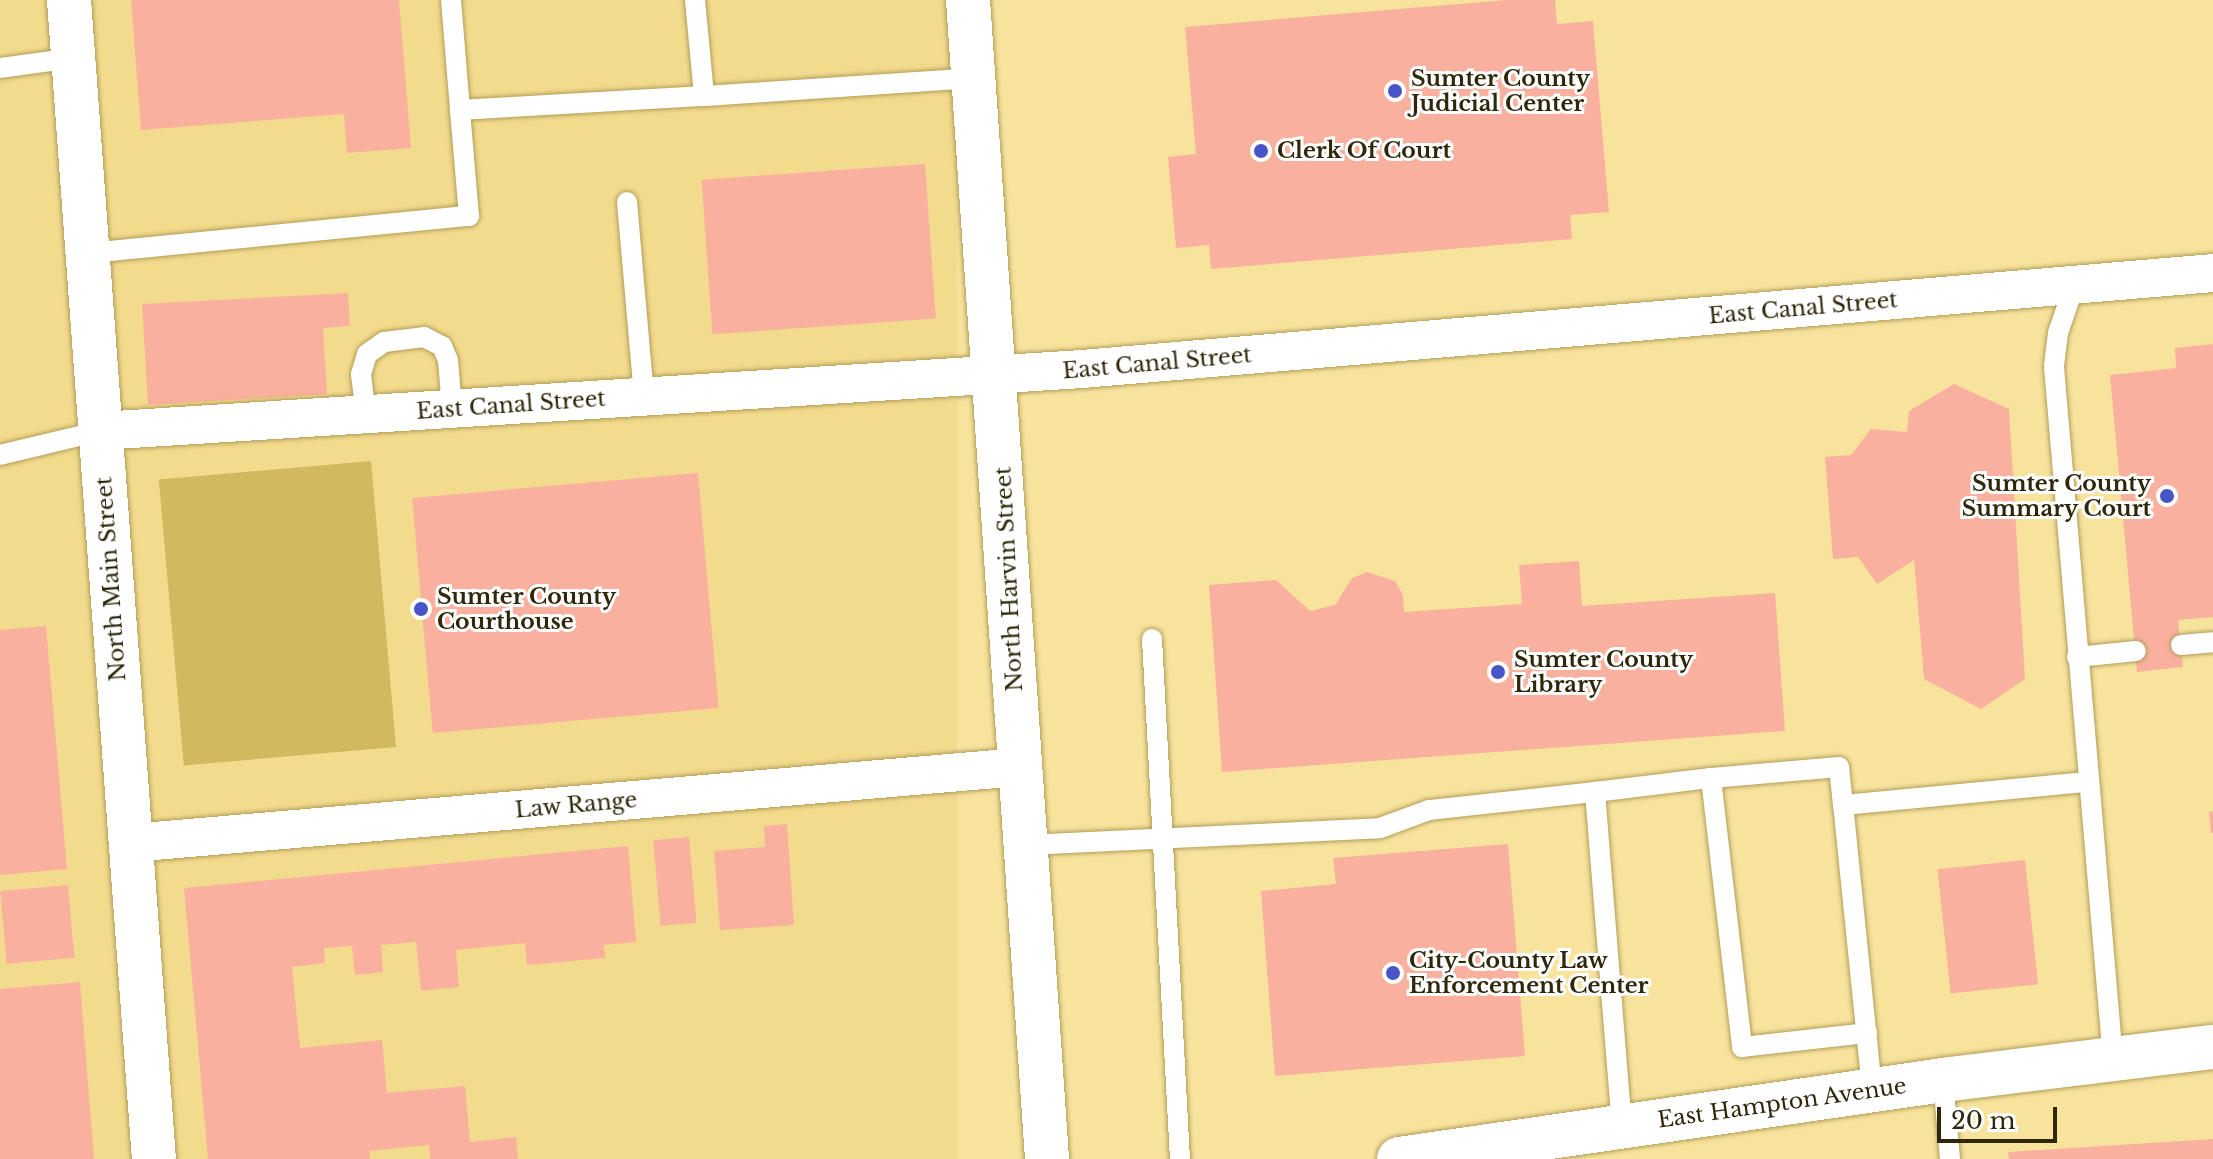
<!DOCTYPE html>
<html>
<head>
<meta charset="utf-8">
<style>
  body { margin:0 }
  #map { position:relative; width:2213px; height:1159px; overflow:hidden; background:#f8e39d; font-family:"Libre Baskerville",serif }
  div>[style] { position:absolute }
  .built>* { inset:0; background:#f3db8d; transform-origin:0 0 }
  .green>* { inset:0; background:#d2b85e; transform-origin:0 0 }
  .building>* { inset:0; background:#fab09e; transform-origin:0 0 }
  .roads { filter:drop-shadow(0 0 2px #b29e5a) drop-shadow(0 0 2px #b29e5a) }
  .lane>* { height:20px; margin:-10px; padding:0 10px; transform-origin:10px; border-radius:10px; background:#fff }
  .street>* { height:38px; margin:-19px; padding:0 19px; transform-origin:19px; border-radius:19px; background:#fff }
  .secondary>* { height:44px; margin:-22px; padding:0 22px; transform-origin:22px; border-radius:22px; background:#fff }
  .dots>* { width:22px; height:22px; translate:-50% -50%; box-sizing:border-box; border:4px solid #fff; border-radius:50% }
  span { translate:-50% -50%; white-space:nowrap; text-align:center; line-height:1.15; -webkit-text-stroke:6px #fff; paint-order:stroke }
  .poi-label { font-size:22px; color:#2f270a; font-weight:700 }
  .left { translate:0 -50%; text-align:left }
  .right { translate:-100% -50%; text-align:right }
  .street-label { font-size:22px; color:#2f270a }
  .scale { position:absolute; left:1937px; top:1107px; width:120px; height:36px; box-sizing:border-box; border:4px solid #2f270a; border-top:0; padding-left:10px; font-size:24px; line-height:28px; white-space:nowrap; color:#2f270a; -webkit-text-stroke:6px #fff; paint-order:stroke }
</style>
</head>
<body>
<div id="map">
  <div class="built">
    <i style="left:0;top:0;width:957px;height:1159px"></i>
  </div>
  <div class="green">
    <i style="left:371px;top:461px;width:287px;height:213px;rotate:85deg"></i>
  </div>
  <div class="building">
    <i style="clip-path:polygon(131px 0,399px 0,411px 148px,347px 153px,344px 114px,141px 130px)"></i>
    <i style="clip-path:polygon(1507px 0,1555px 0,1557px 24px,1593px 21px,1609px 212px,1570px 215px,1572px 239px,1211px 269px,1209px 245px,1176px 248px,1168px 157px,1196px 154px,1185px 27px)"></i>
    <i style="left:925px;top:164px;width:155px;height:224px;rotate:86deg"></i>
    <i style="clip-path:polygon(348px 293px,350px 326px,323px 328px,327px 394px,148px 405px,142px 304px)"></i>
    <i style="clip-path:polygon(2213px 344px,2213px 617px,2178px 620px,2183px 667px,2137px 672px,2110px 375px,2176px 368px,2175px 348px)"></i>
    <i style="clip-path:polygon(1954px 384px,2009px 409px,2025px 679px,1981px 709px,1924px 679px,1914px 560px,1877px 584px,1858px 557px,1833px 559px,1825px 457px,1851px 455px,1871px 429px,1907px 432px,1909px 411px)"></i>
    <i style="left:698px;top:473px;width:236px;height:287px;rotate:85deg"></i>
    <i style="clip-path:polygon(1579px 561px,1582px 606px,1775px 593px,1785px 731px,1222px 772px,1209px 585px,1276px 580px,1310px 611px,1335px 605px,1352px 578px,1367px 572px,1395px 581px,1403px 595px,1404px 612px,1522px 604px,1519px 565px)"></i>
    <i style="clip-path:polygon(46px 626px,67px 869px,0 875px,0 630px)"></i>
    <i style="clip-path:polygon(2213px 811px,2213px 833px,2211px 833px,2209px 812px)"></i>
    <i style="clip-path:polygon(787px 824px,794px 925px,720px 930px,714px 851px,765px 847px,764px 826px)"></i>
    <i style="left:689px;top:837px;width:86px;height:36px;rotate:85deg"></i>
    <i style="clip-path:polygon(1508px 844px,1525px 1056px,1275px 1076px,1261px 891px,1336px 884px,1333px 858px)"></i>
    <i style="clip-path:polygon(628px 846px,636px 942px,604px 945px,605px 958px,527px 965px,525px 943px,456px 950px,459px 987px,421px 991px,416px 942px,381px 945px,383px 972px,355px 975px,352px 946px,324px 948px,325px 963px,292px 967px,300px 1048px,382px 1040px,387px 1093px,465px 1086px,470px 1142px,516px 1137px,518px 1159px,430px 1159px,429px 1145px,369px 1151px,370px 1159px,208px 1159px,184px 888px)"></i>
    <i style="left:2025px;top:860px;width:125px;height:88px;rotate:84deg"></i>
    <i style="left:68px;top:885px;width:73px;height:68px;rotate:85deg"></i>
    <i style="clip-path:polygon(80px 982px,94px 1159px,0 1159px,0 989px)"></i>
    <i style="clip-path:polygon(2213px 1139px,2213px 1159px,2009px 1159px,2008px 1152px)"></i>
  </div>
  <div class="roads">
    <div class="lane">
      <i style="left:451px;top:0;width:110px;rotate:85.3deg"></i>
      <i style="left:695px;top:0;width:96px;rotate:84.6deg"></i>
      <i style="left:704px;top:96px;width:271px;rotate:-3.8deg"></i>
      <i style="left:0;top:68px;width:74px;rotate:-7.8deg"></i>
      <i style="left:627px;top:202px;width:196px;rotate:85deg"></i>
      <i style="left:89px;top:253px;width:382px;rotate:-5.6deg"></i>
      <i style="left:469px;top:216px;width:106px;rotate:-94.9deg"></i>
      <i style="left:460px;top:110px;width:244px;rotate:-3.3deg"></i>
      <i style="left:2075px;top:283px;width:53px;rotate:108.8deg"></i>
      <i style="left:2058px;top:333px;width:34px;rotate:97deg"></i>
      <i style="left:2054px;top:367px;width:695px;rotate:85.13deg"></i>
      <i style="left:366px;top:415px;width:41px;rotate:-97deg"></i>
      <i style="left:361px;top:374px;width:21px;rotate:-73deg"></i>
      <i style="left:367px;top:354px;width:21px;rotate:-35deg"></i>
      <i style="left:384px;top:342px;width:40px;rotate:-7.1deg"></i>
      <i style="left:424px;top:337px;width:20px;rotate:27deg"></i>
      <i style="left:442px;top:346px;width:15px;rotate:67deg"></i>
      <i style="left:448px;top:360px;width:49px;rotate:85.3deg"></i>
      <i style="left:0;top:455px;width:103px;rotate:-13.5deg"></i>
      <i style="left:1152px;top:639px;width:521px;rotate:86.92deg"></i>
      <i style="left:2181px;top:645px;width:32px;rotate:-5deg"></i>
      <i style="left:2077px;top:657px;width:59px;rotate:-5.8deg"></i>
      <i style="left:1595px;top:792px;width:117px;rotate:-6.9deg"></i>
      <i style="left:1843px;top:805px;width:38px;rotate:-96deg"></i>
      <i style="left:1839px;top:767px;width:128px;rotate:175.1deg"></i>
      <i style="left:1711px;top:778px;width:271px;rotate:83.4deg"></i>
      <i style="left:1742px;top:1047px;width:126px;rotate:-6.4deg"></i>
      <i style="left:1026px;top:845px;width:354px;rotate:-2.7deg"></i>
      <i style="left:1380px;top:828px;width:52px;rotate:-20.2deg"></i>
      <i style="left:1429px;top:810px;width:167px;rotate:-6.2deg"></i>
      <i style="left:1595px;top:792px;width:336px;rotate:85.4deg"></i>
      <i style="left:1943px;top:1080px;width:79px;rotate:84.9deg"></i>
      <i style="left:1872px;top:1089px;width:285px;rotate:-95.8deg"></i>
      <i style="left:1843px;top:805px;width:246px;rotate:-5.4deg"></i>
    </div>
    <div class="street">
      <i style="left:100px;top:431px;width:984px;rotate:-3.61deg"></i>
      <i style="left:1082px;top:369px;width:1135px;rotate:-4.85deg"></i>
      <i style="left:131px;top:843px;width:892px;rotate:-4.89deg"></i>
    </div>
    <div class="secondary">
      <i style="left:69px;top:0;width:1162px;rotate:85.81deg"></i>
      <i style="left:968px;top:0;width:1162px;rotate:86.1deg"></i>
      <i style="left:1399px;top:1159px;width:550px;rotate:-8.26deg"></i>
      <i style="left:1943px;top:1080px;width:272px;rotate:-7deg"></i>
    </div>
  </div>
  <div class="dots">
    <i style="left:1395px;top:91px;background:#4855c9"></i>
    <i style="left:1261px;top:151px;background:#4855c9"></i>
    <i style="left:2167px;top:496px;background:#4855c9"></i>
    <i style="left:421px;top:609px;background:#4855c9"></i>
    <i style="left:1498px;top:672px;background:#4855c9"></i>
    <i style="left:1393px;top:973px;background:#4855c9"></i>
  </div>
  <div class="poi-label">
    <span class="left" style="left:1411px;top:91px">Sumter County<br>Judicial Center</span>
    <span class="left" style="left:1277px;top:151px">Clerk Of Court</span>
    <span class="right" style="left:2151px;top:496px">Sumter County<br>Summary Court</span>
    <span class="left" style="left:437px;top:609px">Sumter County<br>Courthouse</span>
    <span class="left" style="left:1514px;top:672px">Sumter County<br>Library</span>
    <span class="left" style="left:1409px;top:973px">City-County Law<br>Enforcement Center</span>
  </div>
  <div class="street-label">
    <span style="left:1803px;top:308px;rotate:-5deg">East Canal Street</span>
    <span style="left:1157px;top:363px;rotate:-5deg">East Canal Street</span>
    <span style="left:511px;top:405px;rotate:-4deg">East Canal Street</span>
    <span style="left:111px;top:579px;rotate:-94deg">North Main Street</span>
    <span style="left:1009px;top:579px;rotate:-93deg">North Harvin Street</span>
    <span style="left:576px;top:805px;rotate:-5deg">Law Range</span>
    <span style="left:1782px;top:1103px;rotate:-8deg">East Hampton Avenue</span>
  </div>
  <div class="scale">20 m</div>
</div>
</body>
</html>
